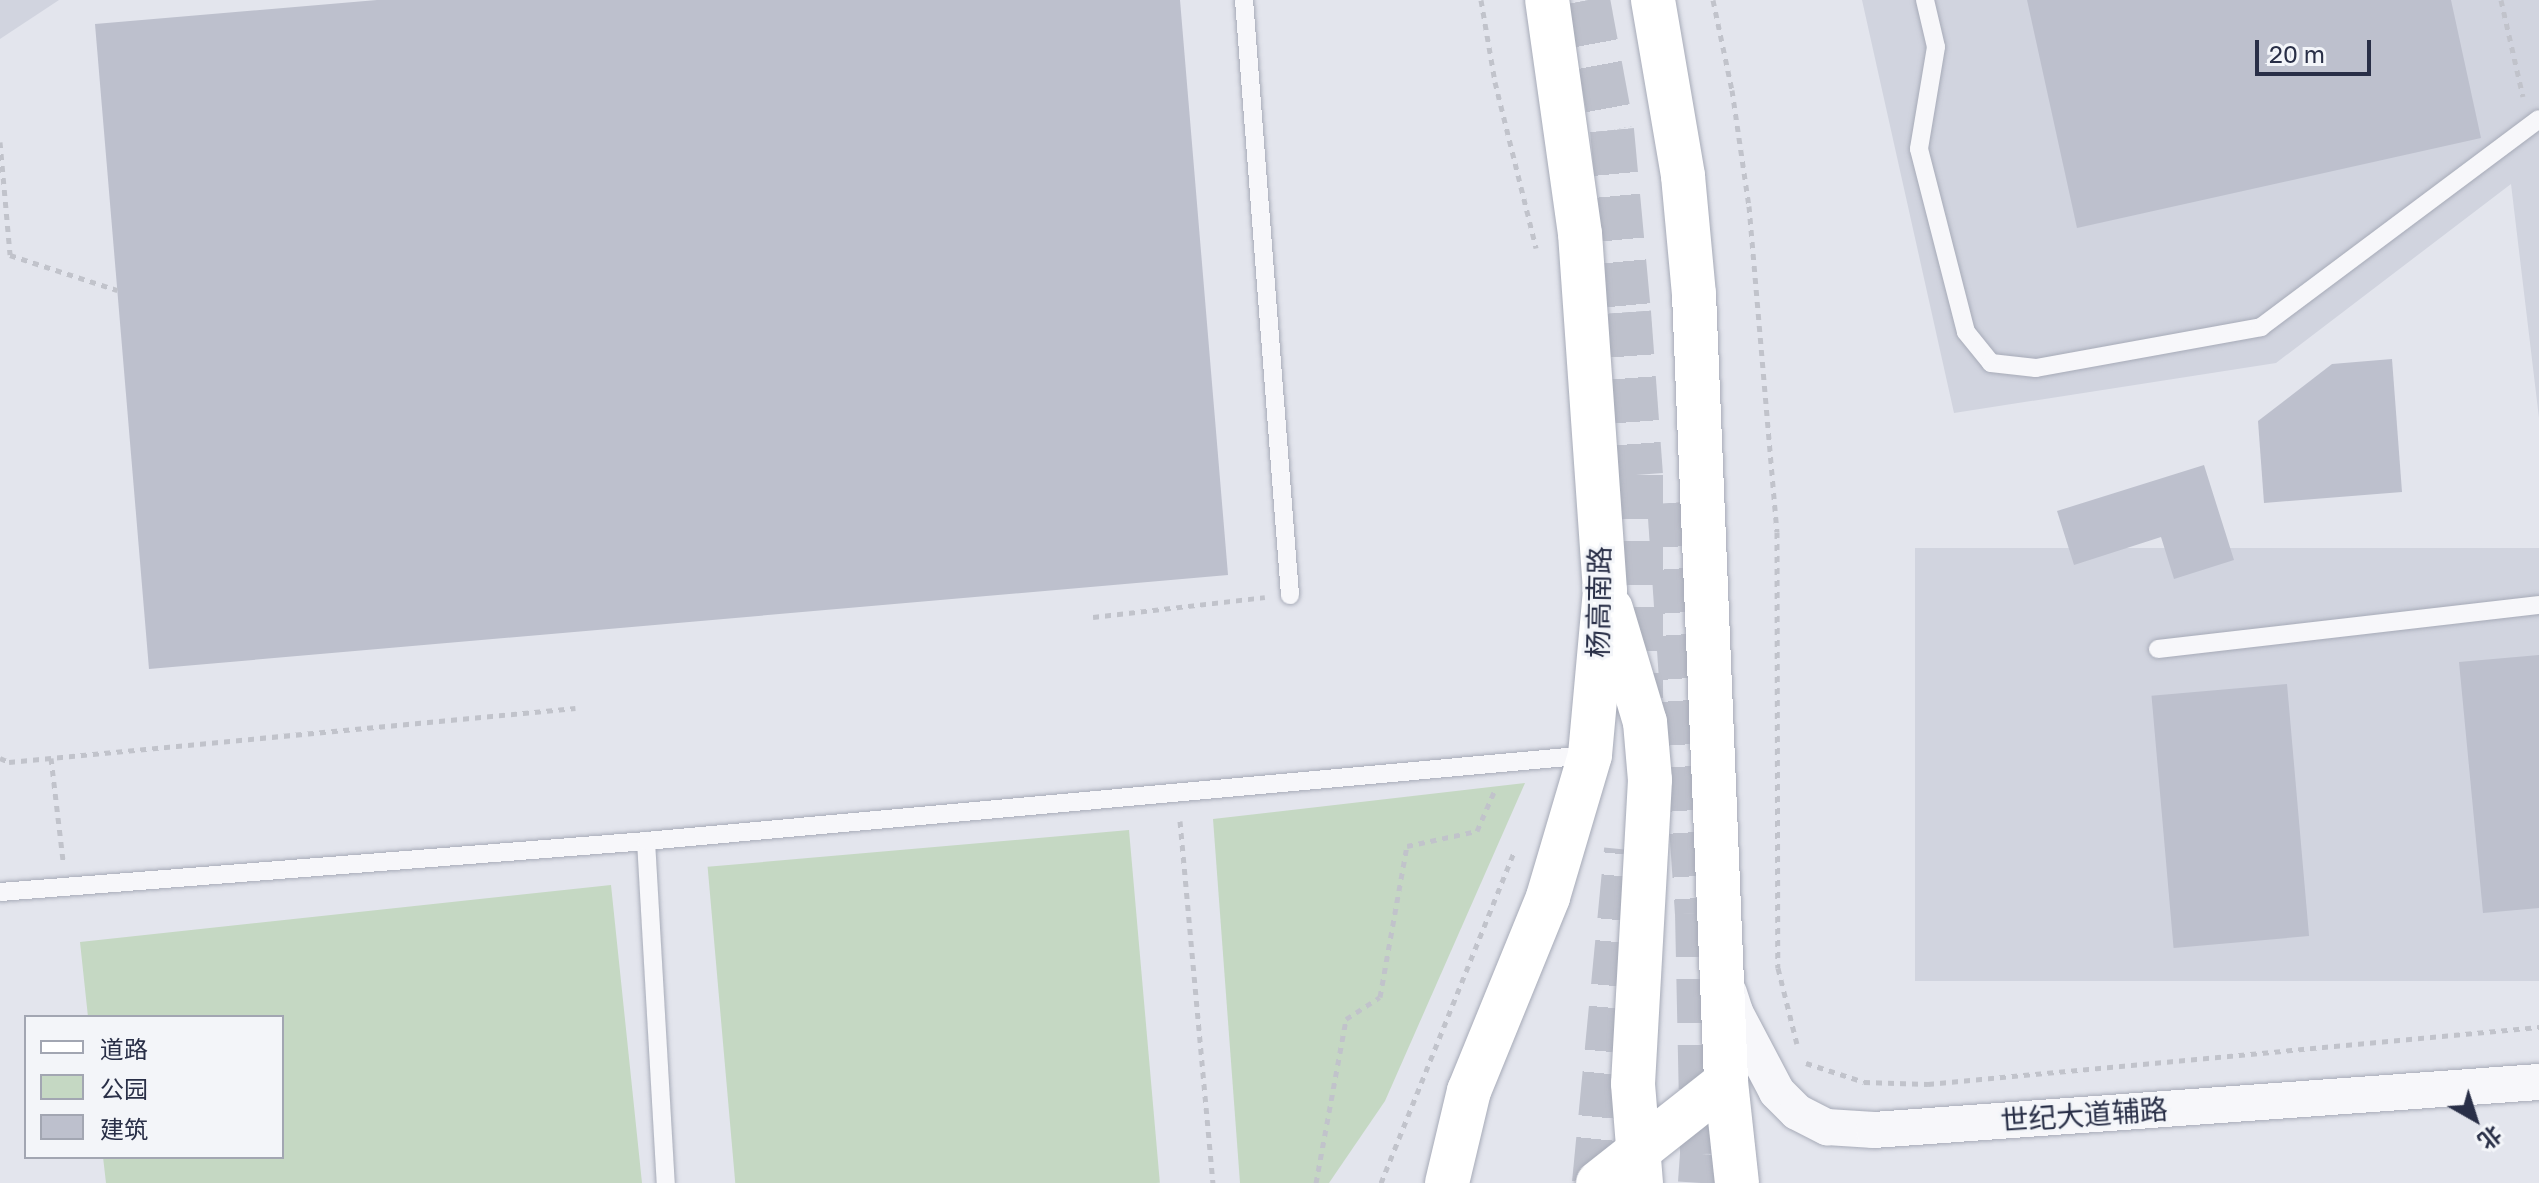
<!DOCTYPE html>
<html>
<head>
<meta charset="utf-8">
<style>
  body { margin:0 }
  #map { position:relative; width:2539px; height:1183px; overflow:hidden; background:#e3e5ed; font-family:"Golos Text","Noto Sans SC",sans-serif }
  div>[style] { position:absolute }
  .built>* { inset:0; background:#d1d4df; transform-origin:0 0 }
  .green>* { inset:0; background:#c5d8c3; transform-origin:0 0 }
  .building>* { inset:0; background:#bdc0cd; transform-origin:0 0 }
  .trunk-tunnel>* { height:44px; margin-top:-22px; transform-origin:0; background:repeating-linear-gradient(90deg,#bec1cc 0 44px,transparent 0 66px) }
  .path>* { height:5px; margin-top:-2.5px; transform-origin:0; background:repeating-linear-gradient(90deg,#c1c3cb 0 6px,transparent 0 12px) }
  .roads { filter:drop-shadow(0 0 2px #a7abb8) drop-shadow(0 0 2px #a7abb8) }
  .service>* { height:18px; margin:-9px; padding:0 9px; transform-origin:9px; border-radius:9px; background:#f7f7fa }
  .minor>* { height:36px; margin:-18px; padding:0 18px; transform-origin:18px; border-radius:18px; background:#f7f7fa }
  .primary>* { height:44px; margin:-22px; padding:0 22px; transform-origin:22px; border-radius:22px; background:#fff }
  span { translate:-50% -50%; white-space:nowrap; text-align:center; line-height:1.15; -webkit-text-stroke:6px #f3f5f9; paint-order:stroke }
  .street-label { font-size:28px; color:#292f47 }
  .legend { position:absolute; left:24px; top:1015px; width:260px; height:144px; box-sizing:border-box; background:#f3f5f9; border:2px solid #a2a6b2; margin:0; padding:10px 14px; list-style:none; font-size:24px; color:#292f47 }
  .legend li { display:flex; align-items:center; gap:16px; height:40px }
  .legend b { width:40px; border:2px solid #a2a6b2 }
  .north { position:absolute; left:2435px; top:1079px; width:80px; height:80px; -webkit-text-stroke:6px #f3f5f9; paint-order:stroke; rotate:141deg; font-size:22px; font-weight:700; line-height:32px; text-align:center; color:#292f47 }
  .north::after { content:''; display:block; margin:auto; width:28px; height:36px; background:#292f47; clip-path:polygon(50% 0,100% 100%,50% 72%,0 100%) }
  .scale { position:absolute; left:2255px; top:40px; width:116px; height:36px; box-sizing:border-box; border:4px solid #292f47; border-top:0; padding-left:10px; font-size:24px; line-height:28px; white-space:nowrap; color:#292f47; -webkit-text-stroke:6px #f3f5f9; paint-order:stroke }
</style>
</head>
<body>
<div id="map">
  <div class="built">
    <i style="clip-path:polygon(0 0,59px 0,0 39px)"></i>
    <i style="clip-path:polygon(1862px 0,2539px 0,2539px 418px,2511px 184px,2276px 363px,1954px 413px)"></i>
    <i style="left:2539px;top:548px;width:433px;height:624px;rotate:90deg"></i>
  </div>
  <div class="green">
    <i style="clip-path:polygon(1525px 783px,1385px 1101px,1329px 1183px,1240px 1183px,1213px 819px)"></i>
    <i style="left:1129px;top:830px;width:354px;height:423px;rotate:85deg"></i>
    <i style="clip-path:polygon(611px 885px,642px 1183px,106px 1183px,103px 1157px,282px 1157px,282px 1017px,88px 1017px,80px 942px)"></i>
  </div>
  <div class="building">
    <i style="clip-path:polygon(377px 0,1180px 0,1228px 575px,149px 669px,95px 24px)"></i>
    <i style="clip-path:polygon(2027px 0,2451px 0,2481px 138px,2077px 228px)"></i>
    <i style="clip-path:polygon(2392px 359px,2402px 492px,2264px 503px,2258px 421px,2332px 364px)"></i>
    <i style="clip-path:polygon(2204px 465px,2234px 560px,2174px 579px,2161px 537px,2074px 565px,2057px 511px)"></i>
    <i style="clip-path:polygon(2539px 655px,2539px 908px,2483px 913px,2459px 662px)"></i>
    <i style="left:2287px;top:684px;width:253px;height:136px;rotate:85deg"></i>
  </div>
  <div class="trunk-tunnel">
    <i style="left:1588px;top:0;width:132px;rotate:79.5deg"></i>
    <i style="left:1612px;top:130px;width:183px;rotate:84.7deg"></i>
    <i style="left:1629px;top:312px;width:163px;rotate:85.8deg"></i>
    <i style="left:1641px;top:475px;width:223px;rotate:90deg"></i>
    <i style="left:1669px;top:503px;width:411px;rotate:86.1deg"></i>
    <i style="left:1697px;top:913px;width:241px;rotate:88.8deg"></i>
    <i style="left:1702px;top:1154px;width:29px;rotate:94deg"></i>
    <i style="left:1594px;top:1183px;width:335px;rotate:-84.5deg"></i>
  </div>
  <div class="path">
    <i style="left:1481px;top:0;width:83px;rotate:80.3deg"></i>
    <i style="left:1495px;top:82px;width:171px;rotate:76.1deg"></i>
    <i style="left:1713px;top:0;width:92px;rotate:78.1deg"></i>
    <i style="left:1732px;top:90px;width:117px;rotate:81.7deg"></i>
    <i style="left:1749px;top:206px;width:327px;rotate:85.1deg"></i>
    <i style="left:1777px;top:532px;width:436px;rotate:89.9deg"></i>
    <i style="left:1778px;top:968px;width:78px;rotate:76deg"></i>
    <i style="left:2501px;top:0;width:99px;rotate:77.2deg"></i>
    <i style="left:0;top:142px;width:113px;rotate:84.9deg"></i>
    <i style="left:10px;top:255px;width:113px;rotate:18.1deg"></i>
    <i style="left:1093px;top:617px;width:173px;rotate:-6.6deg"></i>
    <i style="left:0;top:758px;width:10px;rotate:24deg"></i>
    <i style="left:9px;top:762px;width:569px;rotate:-5.45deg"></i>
    <i style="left:51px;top:758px;width:103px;rotate:83.3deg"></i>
    <i style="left:1180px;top:821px;width:364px;rotate:84.8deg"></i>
    <i style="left:1806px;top:1063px;width:61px;rotate:18.1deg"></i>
    <i style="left:1864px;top:1082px;width:64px;rotate:1.8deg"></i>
    <i style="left:1928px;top:1084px;width:614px;rotate:-5.33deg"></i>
    <i style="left:1316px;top:1183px;width:167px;rotate:-79.6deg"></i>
    <i style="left:1346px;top:1019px;width:40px;rotate:-32.9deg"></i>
    <i style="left:1380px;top:997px;width:153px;rotate:-79.9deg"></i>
    <i style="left:1407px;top:846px;width:72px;rotate:-12.1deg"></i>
    <i style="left:1477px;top:831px;width:43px;rotate:-66.4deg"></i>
    <i style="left:1381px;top:1183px;width:359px;rotate:-68.1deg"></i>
  </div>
  <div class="roads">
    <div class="service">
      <i style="left:1244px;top:0;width:597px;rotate:85.58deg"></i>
      <i style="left:1925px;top:0;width:48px;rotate:76.8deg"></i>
      <i style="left:1936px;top:47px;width:103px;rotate:99.5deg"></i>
      <i style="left:1919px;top:149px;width:189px;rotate:75.6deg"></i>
      <i style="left:1966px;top:332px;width:40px;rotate:51deg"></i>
      <i style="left:1991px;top:363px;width:45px;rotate:6.3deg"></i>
      <i style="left:2036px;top:368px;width:229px;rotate:-10.3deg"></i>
      <i style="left:2261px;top:327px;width:347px;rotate:-36.8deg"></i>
      <i style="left:2158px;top:649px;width:384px;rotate:-6.6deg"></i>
      <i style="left:646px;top:841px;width:343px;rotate:86.7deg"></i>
      <i style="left:0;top:892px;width:648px;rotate:-4.51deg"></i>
      <i style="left:646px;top:841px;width:948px;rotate:-5.21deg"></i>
    </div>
    <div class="minor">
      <i style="left:1729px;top:993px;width:20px;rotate:72deg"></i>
      <i style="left:1735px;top:1012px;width:90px;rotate:62.3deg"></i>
      <i style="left:1777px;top:1092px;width:28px;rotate:45deg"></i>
      <i style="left:1797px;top:1112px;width:34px;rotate:27deg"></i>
      <i style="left:1827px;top:1127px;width:47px;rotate:3.7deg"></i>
      <i style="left:1874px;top:1130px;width:667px;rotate:-4.13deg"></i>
    </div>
    <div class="primary">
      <i style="left:1653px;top:0;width:179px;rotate:80.3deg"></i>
      <i style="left:1683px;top:176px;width:119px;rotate:84.7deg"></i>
      <i style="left:1694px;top:294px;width:789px;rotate:87.67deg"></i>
      <i style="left:1726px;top:1082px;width:102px;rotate:83.8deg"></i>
      <i style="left:1611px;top:609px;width:118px;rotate:73.3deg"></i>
      <i style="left:1645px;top:722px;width:58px;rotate:85.1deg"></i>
      <i style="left:1650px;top:780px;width:304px;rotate:93.2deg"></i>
      <i style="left:1633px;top:1084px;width:99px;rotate:85.4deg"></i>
      <i style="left:1447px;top:1183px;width:95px;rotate:-76.6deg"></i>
      <i style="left:1469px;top:1091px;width:209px;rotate:-67.8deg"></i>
      <i style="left:1548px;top:897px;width:148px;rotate:-73.5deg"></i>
      <i style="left:1590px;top:755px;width:165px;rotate:-84.8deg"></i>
      <i style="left:1605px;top:591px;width:358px;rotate:-94deg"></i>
      <i style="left:1580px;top:234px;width:236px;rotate:-98deg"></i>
      <i style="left:1598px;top:1183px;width:163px;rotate:-38.3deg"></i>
    </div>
  </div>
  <div class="street-label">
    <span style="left:1599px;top:602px;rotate:-89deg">杨高南路</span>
    <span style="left:2084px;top:1115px;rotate:-4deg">世纪大道辅路</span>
  </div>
  <ul class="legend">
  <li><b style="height:10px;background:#fff"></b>道路</li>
  <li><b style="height:22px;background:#c5d8c3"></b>公园</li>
  <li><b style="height:22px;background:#bdc0cd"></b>建筑</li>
  </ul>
  <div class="north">北</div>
  <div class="scale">20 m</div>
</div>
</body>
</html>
